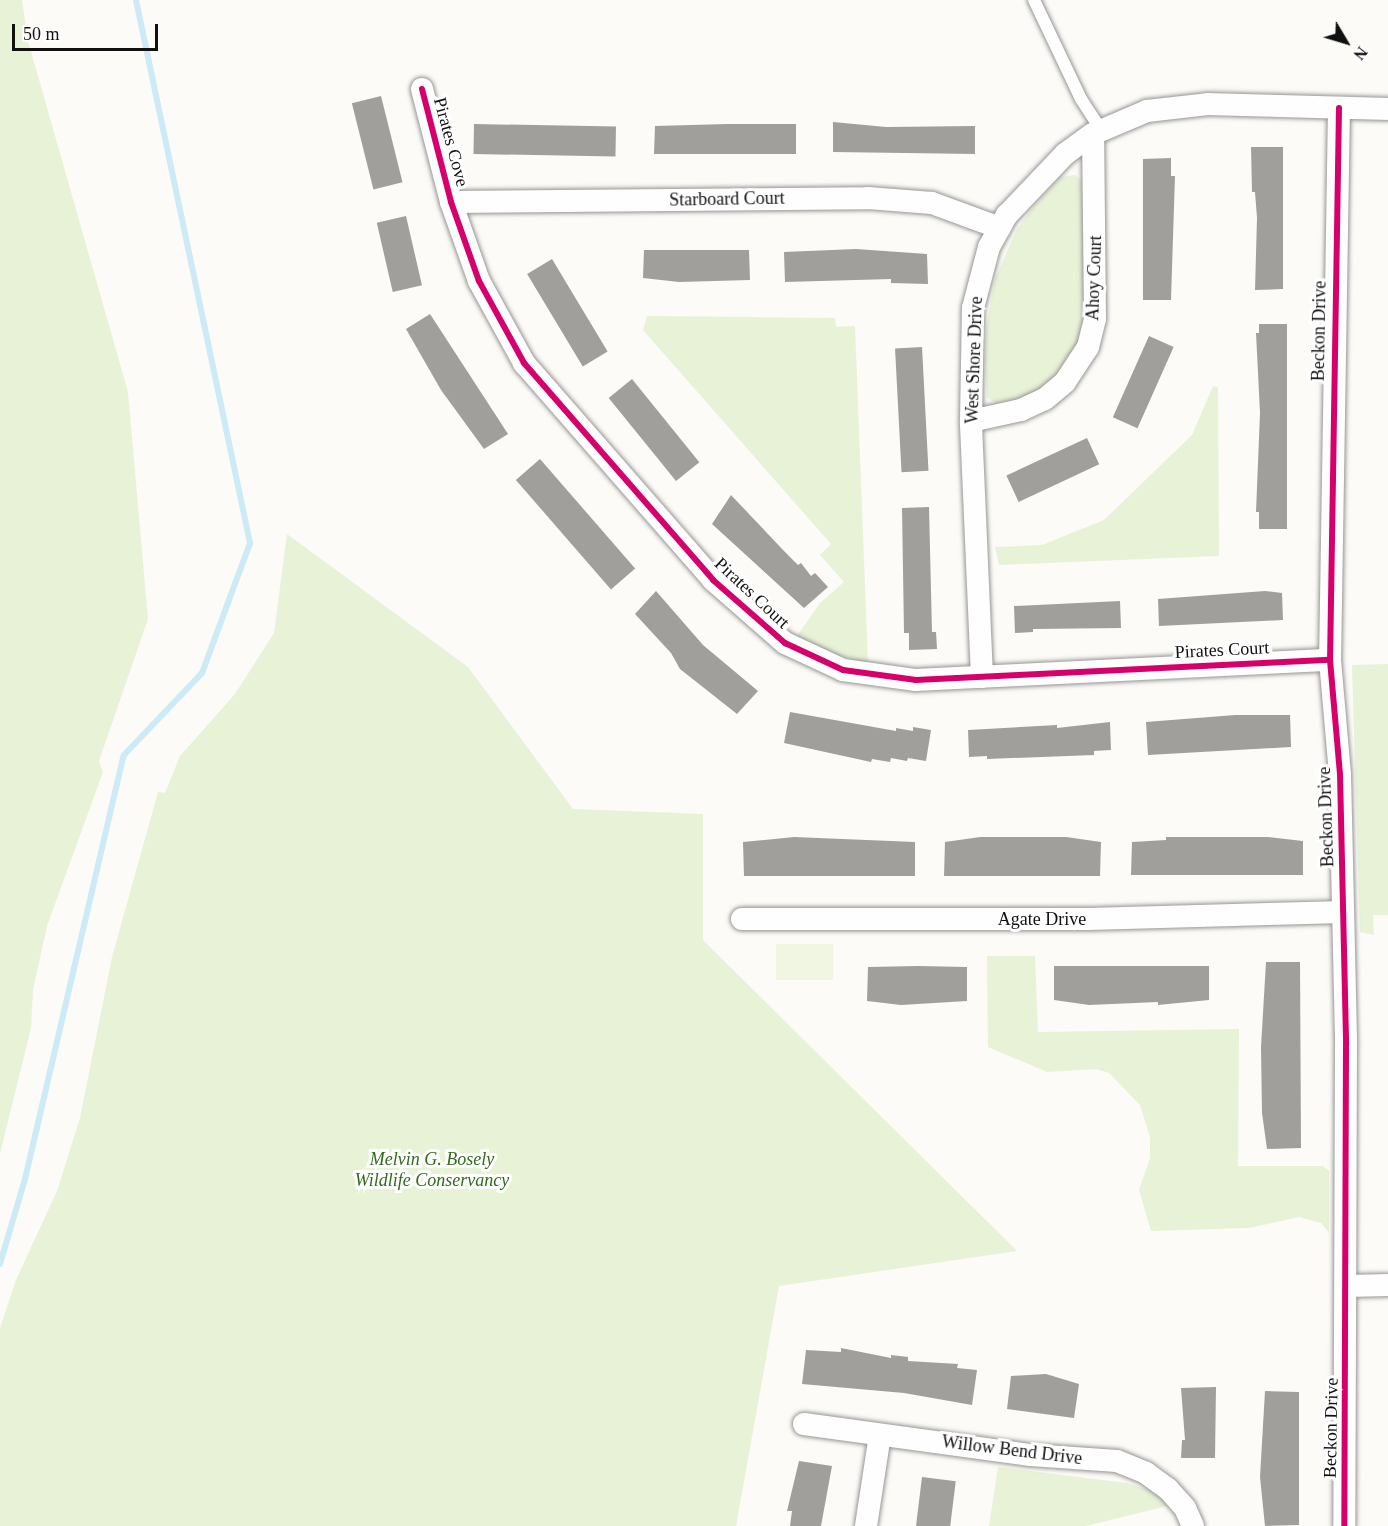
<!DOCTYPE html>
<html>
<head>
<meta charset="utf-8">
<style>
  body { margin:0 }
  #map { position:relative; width:1388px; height:1526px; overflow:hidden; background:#fcfbf7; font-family:"Times New Roman",serif }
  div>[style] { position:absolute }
  .green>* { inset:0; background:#e8f2d7 }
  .pitch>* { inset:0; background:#f0f6e1; transform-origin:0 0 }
  .stream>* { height:6px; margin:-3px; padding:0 3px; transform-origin:3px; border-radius:3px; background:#cdeaf7 }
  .building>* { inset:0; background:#a19f9c; transform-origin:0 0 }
  .roads { filter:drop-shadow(0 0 2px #979695) drop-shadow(0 0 2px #979695) }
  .service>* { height:12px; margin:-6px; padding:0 6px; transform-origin:6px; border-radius:6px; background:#fffefe }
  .minor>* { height:22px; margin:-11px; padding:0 11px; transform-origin:11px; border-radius:11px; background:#fffefe }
  .cycleway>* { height:6px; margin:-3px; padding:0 3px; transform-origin:3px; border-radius:3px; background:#d6006c }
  span { translate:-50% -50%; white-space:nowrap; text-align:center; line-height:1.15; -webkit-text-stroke:6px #fff; paint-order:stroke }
  .street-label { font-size:18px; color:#111 }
  .park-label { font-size:18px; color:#326a1f; font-style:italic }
  .north { position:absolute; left:1316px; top:12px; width:60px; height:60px; -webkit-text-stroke:4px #fff; paint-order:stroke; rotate:128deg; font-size:16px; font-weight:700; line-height:24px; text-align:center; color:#111 }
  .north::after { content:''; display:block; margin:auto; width:21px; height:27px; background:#111; clip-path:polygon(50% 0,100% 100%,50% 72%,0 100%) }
  .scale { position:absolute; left:12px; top:24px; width:146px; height:27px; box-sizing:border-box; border:3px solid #111; border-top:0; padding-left:8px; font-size:18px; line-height:21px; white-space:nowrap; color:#111; -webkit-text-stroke:4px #fff; paint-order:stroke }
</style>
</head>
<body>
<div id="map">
  <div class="green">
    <i style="clip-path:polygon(0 0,22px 0,28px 41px,128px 392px,148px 619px,99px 761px,103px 772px,47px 926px,33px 990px,31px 1028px,0 1154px)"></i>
    <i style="clip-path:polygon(1075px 175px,1083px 182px,1086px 318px,1079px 348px,1047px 389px,1001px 408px,987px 397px,985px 361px,986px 328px,995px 279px,1016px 231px,1033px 207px,1060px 177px)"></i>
    <i style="clip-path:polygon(647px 316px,835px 318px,836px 327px,855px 326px,868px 663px,835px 654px,797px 636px,820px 603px,844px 582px,820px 555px,831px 544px,643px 330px)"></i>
    <i style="clip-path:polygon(1213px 386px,1218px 387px,1219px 556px,999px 565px,995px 547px,1042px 545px,1104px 520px,1192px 435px)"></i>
    <i style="clip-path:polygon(287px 534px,468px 667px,573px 809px,703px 814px,703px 940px,1017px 1251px,779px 1286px,736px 1526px,0 1526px,0 1328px,16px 1280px,57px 1191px,80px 1118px,112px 957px,158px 792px,165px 793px,180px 756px,235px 694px,274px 633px)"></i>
    <i style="clip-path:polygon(1388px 664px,1388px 915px,1373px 915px,1374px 935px,1360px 932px,1352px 665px)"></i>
    <i style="clip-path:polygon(987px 956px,1035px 956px,1038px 1032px,1239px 1029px,1238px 1166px,1323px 1166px,1329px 1171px,1329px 1233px,1321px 1223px,1299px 1217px,1249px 1228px,1151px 1231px,1139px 1190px,1150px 1158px,1150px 1137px,1140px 1105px,1109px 1073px,1096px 1069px,1047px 1072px,988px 1047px)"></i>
    <i style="clip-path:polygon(998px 1467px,1127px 1483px,1149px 1490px,1171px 1505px,1086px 1526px,989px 1526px)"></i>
  </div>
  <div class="pitch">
    <i style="left:776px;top:944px;width:57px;height:36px"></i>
  </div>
  <div class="stream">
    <i style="left:0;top:1264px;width:89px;rotate:-73.6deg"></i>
    <i style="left:25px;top:1179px;width:435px;rotate:-76.9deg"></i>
    <i style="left:124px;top:755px;width:113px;rotate:-46.4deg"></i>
    <i style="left:202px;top:673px;width:139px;rotate:-69.7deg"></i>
    <i style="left:250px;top:543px;width:555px;rotate:-101.86deg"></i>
  </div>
  <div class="building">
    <i style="left:381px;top:96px;width:89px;height:30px;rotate:76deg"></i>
    <i style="clip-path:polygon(833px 122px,886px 127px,975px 126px,975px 154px,833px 152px)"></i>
    <i style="left:474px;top:124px;width:142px;height:30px;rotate:1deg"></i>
    <i style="clip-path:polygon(727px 124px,796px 124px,796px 154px,654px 154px,655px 126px)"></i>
    <i style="clip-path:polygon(1251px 147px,1283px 147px,1283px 289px,1255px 290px,1257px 218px,1255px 192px,1252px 192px)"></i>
    <i style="clip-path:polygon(1171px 158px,1171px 176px,1175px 176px,1171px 300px,1143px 300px,1143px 159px)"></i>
    <i style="left:406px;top:216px;width:71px;height:30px;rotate:77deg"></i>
    <i style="clip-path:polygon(856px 249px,927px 254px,928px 284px,891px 283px,891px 279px,785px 282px,784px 252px)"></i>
    <i style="clip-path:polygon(644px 250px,749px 250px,750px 280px,679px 282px,643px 278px)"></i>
    <i style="left:552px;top:259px;width:108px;height:29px;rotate:59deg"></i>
    <i style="clip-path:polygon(430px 314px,508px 434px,484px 449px,441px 390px,406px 329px)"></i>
    <i style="clip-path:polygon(1259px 324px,1287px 324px,1287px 529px,1259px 529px,1259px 512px,1256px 512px,1260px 413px,1256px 333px,1259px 333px)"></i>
    <i style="left:1149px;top:336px;width:27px;height:89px;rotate:24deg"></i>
    <i style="left:922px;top:347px;width:124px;height:27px;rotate:87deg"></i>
    <i style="left:632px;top:379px;width:107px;height:30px;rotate:51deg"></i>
    <i style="left:1087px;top:438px;width:29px;height:89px;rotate:65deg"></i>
    <i style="left:540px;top:459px;width:145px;height:32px;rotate:49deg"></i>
    <i style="clip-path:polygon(731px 495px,785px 552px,798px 565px,801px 563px,811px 576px,815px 573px,828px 587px,804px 608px,712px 524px)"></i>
    <i style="clip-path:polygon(929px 507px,932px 632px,936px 632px,937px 649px,909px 650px,909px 633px,904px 633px,902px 508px)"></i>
    <i style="clip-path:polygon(656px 591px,703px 645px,758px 691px,737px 714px,680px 669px,671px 653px,635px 614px)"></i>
    <i style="clip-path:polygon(1265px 591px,1282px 593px,1283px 620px,1159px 626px,1158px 599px)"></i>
    <i style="clip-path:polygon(1120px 601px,1121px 628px,1033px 629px,1033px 632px,1015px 633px,1014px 606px)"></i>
    <i style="clip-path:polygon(790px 712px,896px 731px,896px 728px,913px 731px,913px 727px,931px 730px,926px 761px,908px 758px,907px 761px,891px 758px,890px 762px,872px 759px,871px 762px,784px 743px)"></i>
    <i style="clip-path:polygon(1235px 715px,1290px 715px,1291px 747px,1148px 755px,1146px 722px)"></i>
    <i style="clip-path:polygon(1110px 722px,1111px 750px,1094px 751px,1094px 755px,987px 759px,987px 756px,969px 757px,968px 730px,1057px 725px,1057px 728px)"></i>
    <i style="clip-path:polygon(794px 837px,915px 842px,915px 876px,744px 876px,743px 842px)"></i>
    <i style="clip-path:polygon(980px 837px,1066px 837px,1101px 842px,1100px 876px,944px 876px,945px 842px)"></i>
    <i style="clip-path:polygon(1166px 837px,1268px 837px,1303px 841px,1303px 875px,1131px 875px,1132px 842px,1166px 840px)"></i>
    <i style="clip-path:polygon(1266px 962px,1300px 962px,1301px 1148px,1267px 1149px,1262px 1113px,1261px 1047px)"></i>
    <i style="clip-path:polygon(918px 966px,967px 967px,967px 1001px,901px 1005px,867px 1001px,868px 967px)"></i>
    <i style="clip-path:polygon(1054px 966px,1209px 966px,1209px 1000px,1158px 1005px,1158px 1002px,1089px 1005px,1054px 1000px)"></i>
    <i style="clip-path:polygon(841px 1348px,891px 1358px,891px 1355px,908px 1357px,908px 1361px,958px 1364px,957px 1368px,977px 1370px,972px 1405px,904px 1393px,802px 1384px,806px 1350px,841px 1352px)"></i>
    <i style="clip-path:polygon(1046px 1374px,1079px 1384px,1074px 1418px,1007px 1409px,1011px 1376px)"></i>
    <i style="clip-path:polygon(1216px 1387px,1215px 1458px,1181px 1458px,1182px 1440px,1185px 1440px,1181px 1388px)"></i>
    <i style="clip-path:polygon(1265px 1391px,1299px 1392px,1299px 1525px,1265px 1526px,1260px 1477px)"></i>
    <i style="clip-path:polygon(799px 1461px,832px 1466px,821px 1526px,790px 1526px,792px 1511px,787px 1511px)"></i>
    <i style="left:922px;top:1477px;width:34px;height:49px;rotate:7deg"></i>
  </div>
  <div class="roads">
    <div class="service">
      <i style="left:1034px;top:0;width:110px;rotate:64.6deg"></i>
      <i style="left:1081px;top:99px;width:38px;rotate:57deg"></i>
    </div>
    <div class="minor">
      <i style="left:422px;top:89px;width:117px;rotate:75.6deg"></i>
      <i style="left:451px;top:202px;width:84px;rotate:70.5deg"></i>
      <i style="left:479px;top:281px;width:94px;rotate:61.2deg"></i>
      <i style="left:524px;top:363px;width:288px;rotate:48.9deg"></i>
      <i style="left:713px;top:580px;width:96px;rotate:41.2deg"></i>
      <i style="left:785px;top:643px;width:64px;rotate:25deg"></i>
      <i style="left:843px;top:670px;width:74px;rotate:7.8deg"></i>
      <i style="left:916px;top:680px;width:414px;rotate:-2.8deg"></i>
      <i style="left:1339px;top:108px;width:552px;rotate:90.93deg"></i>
      <i style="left:1330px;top:660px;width:114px;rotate:85deg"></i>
      <i style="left:1340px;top:774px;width:271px;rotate:88.7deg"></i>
      <i style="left:1346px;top:1045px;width:481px;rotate:90.2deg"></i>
      <i style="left:451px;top:202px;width:417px;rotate:-0.5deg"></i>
      <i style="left:868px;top:198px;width:64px;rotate:4.5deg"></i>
      <i style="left:932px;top:203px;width:72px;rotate:20.2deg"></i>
      <i style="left:971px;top:421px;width:51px;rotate:-12.4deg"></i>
      <i style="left:1021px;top:410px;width:26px;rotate:-25deg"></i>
      <i style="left:1045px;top:399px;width:26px;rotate:-40deg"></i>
      <i style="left:1065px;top:382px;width:42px;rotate:-56.7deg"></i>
      <i style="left:1088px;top:347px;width:30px;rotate:-76deg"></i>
      <i style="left:1095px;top:318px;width:184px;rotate:-90.6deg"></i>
      <i style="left:982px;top:677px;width:256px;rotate:-92.5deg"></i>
      <i style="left:971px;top:421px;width:113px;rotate:-89deg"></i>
      <i style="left:973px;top:308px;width:63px;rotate:-75.3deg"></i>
      <i style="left:989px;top:247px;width:37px;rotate:-61deg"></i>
      <i style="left:1007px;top:215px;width:84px;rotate:-46.4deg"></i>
      <i style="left:1065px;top:154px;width:34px;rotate:-36deg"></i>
      <i style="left:1093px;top:134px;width:59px;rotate:-23.1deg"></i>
      <i style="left:1147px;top:111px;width:61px;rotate:-6.5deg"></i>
      <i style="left:1208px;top:104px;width:180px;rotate:1.6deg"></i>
      <i style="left:742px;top:919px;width:346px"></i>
      <i style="left:1088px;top:919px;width:255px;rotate:-1.6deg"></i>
      <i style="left:1348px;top:1286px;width:40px;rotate:-1.4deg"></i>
      <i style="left:804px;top:1424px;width:229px;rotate:7.8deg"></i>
      <i style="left:1031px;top:1455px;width:86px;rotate:4deg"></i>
      <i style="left:1117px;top:1461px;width:31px;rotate:22deg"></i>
      <i style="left:1146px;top:1473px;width:27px;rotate:36deg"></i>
      <i style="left:1168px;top:1489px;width:25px;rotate:48deg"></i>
      <i style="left:1185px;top:1508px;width:20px;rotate:66deg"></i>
      <i style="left:866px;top:1526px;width:92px;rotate:-81.3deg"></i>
    </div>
  </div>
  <div class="cycleway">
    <i style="left:422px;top:89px;width:117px;rotate:75.6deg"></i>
    <i style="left:451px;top:202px;width:84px;rotate:70.5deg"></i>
    <i style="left:479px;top:281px;width:94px;rotate:61.2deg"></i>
    <i style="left:524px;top:363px;width:288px;rotate:48.9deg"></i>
    <i style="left:713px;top:580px;width:96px;rotate:41.2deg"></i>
    <i style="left:785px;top:643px;width:64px;rotate:25deg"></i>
    <i style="left:843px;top:670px;width:74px;rotate:7.8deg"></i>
    <i style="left:916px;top:680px;width:414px;rotate:-2.8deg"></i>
    <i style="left:1339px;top:108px;width:552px;rotate:90.93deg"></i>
    <i style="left:1330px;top:660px;width:114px;rotate:85deg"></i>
    <i style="left:1340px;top:774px;width:271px;rotate:88.7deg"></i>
    <i style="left:1346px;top:1045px;width:481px;rotate:90.2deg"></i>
  </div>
  <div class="street-label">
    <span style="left:451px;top:142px;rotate:75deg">Pirates Cove</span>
    <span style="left:727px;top:199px;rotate:-1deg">Starboard Court</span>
    <span style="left:1094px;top:278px;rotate:-88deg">Ahoy Court</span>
    <span style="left:1319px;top:331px;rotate:-89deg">Beckon Drive</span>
    <span style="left:974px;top:360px;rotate:-88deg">West Shore Drive</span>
    <span style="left:752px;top:593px;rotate:43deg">Pirates Court</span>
    <span style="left:1222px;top:650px;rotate:-3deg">Pirates Court</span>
    <span style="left:1326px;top:817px;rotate:-92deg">Beckon Drive</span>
    <span style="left:1042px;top:919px">Agate Drive</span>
    <span style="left:1331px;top:1428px;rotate:-89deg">Beckon Drive</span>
    <span style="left:1012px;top:1450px;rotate:7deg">Willow Bend Drive</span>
  </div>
  <div class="park-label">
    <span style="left:432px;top:1170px">Melvin G. Bosely<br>Wildlife Conservancy</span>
  </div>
  <div class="north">N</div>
  <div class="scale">50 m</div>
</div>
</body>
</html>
